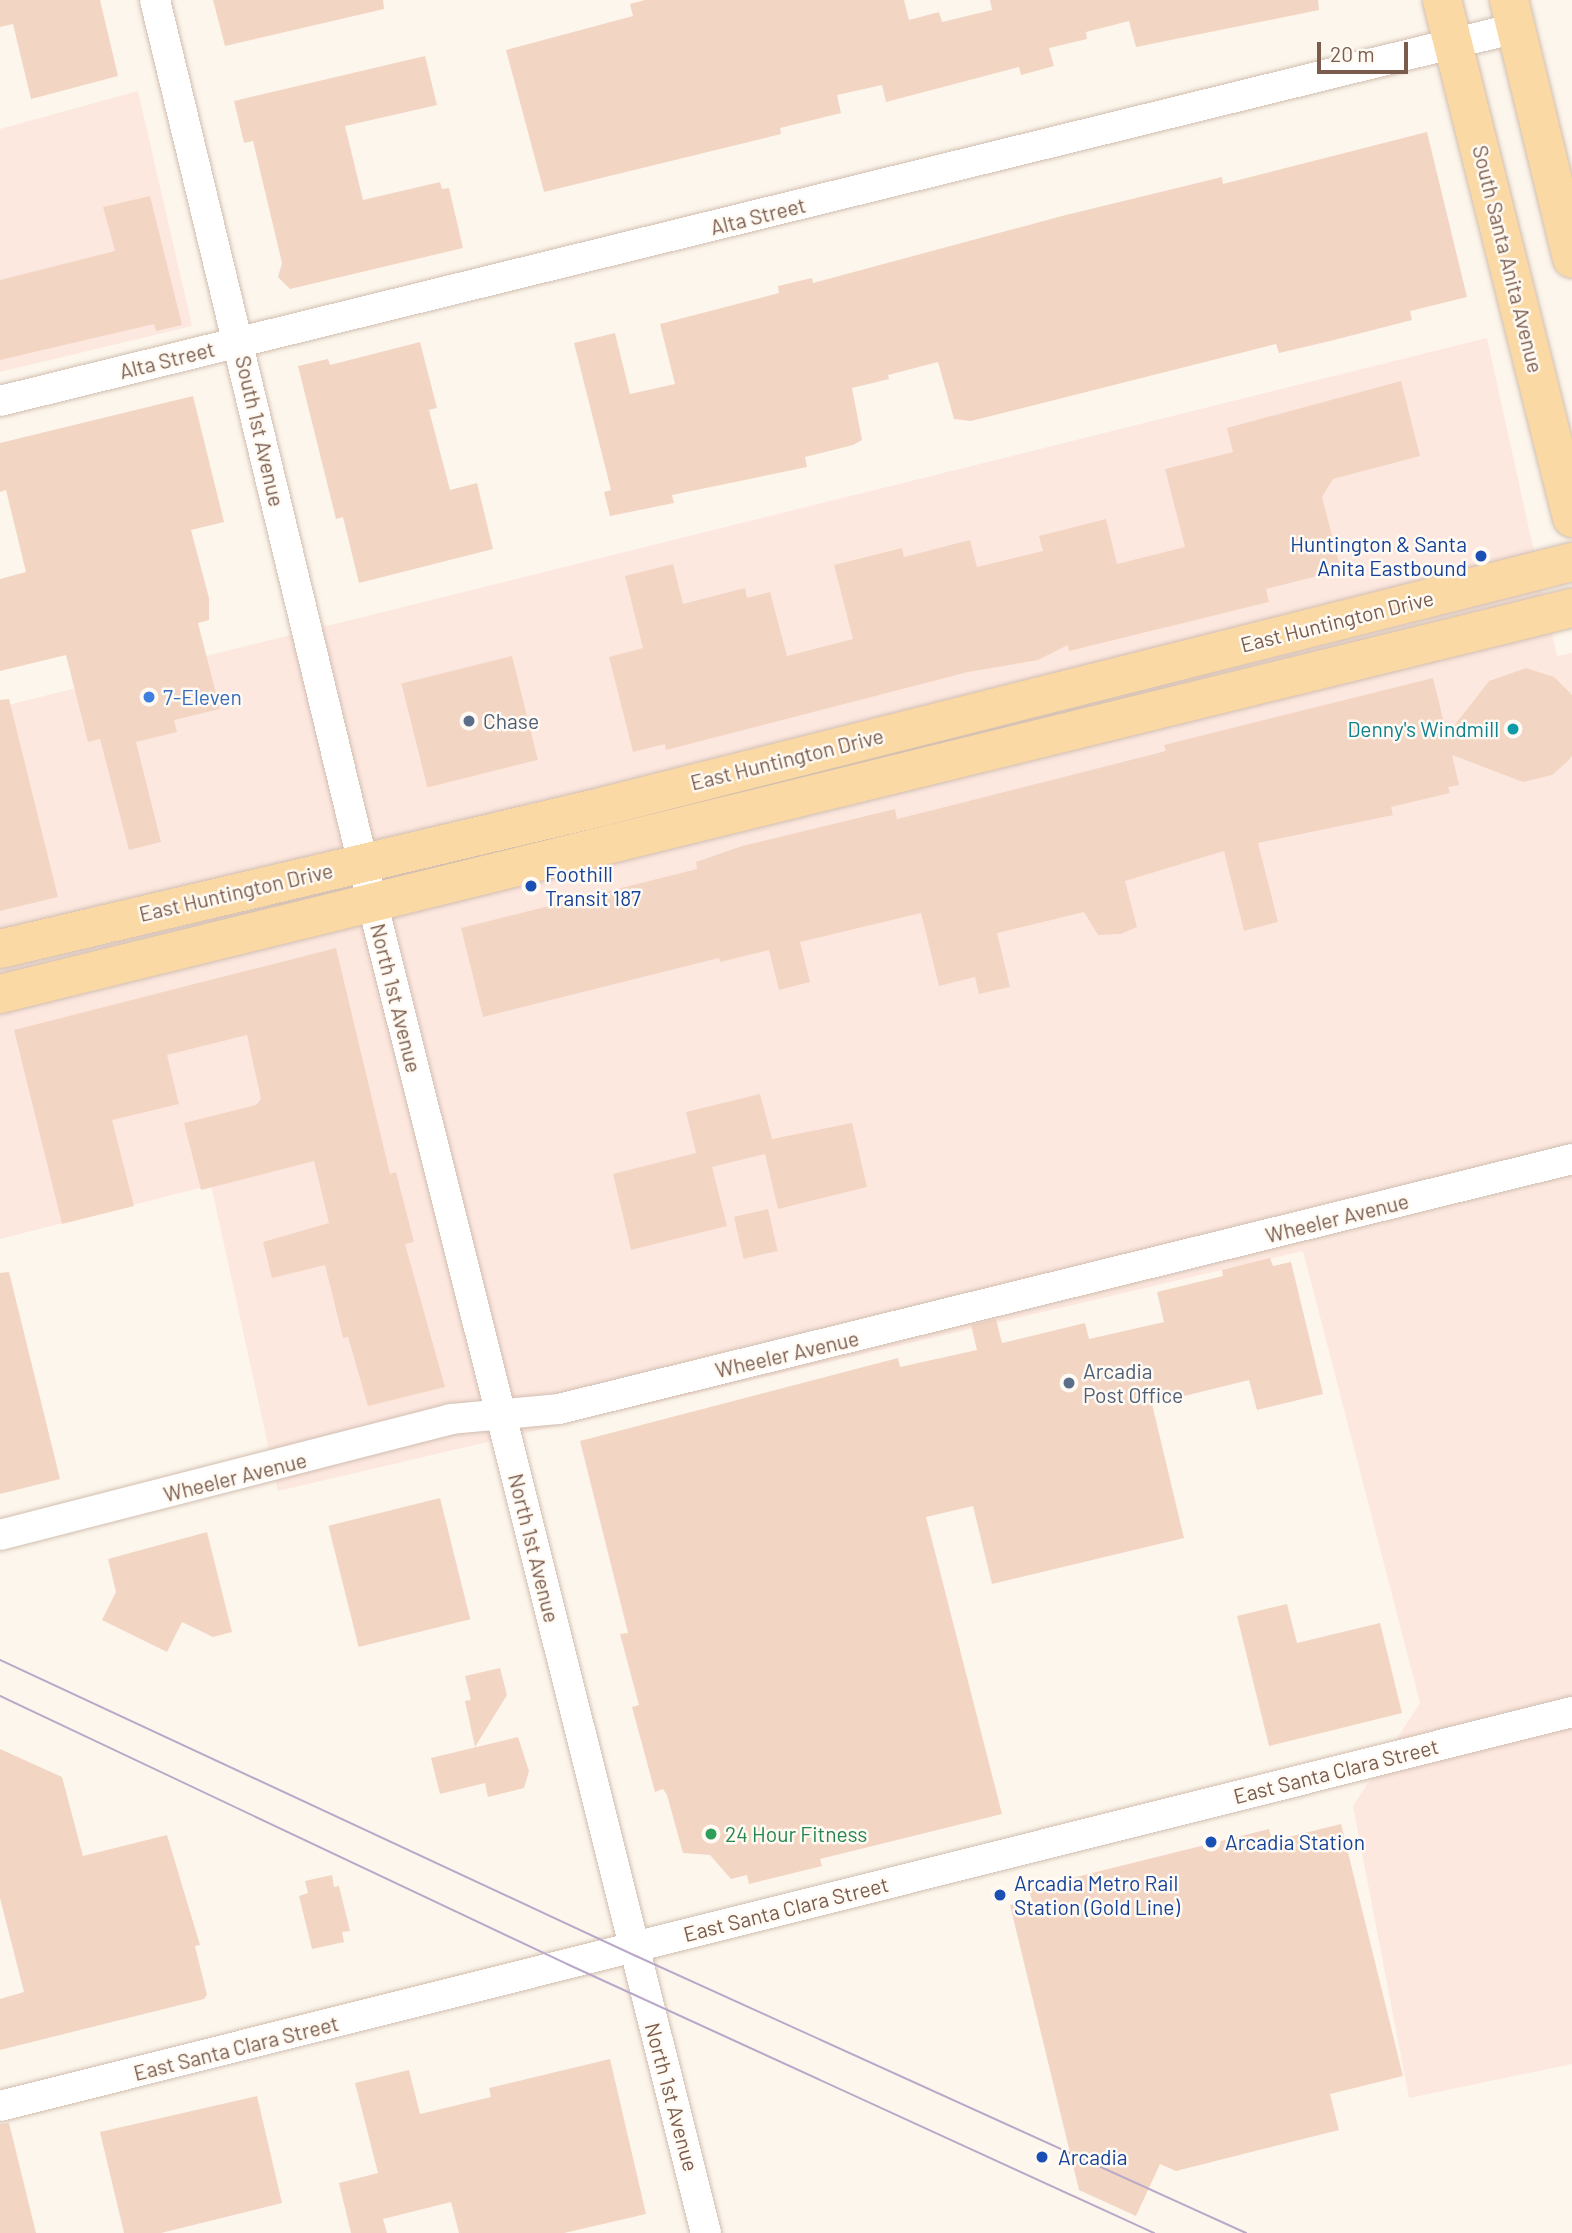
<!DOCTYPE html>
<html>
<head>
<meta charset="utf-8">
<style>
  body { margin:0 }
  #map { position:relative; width:1572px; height:2233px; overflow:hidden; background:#fdf6ec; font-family:Barlow,sans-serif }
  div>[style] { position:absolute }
  .commercial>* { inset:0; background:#fde8e0 }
  .building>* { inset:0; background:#f3d5c3; transform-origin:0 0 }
  .roads { filter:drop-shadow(0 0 2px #d1beb0) drop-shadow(0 0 2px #d1beb0) }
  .minor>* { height:30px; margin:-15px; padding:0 15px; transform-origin:15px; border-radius:15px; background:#fff }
  .major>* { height:38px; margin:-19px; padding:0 19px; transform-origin:19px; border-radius:19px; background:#fbd9a5 }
  .tram>* { height:2px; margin:-1px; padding:0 1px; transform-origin:1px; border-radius:1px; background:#b9a8c9 }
  .dots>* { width:19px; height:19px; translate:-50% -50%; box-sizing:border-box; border:4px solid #fffaf3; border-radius:50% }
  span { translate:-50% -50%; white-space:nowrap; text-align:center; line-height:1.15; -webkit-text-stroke:5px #fffaf3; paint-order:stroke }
  .street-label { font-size:21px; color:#7a5c4d }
  .transit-label { font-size:21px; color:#164399 }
  .right { translate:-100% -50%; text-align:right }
  .left { translate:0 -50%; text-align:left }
  .shop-label { font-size:21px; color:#366cbe }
  .service-label { font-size:21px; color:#4e5e75 }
  .culture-label { font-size:21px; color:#0d838f }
  .leisure-label { font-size:21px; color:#27864d }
  .scale { position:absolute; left:1317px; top:42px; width:91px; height:32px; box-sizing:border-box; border:4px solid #7a5c4d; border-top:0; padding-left:9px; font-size:21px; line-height:24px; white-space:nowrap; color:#7a5c4d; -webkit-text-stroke:5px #fffaf3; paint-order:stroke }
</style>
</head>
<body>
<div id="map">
  <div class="commercial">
    <i style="clip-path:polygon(138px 91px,192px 326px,0 372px,0 129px)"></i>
    <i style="clip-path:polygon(1487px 338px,1557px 656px,1572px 653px,1572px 2064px,1409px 2098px,1353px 1806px,1420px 1703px,1303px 1251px,278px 1491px,211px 1185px,0 1239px,0 707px)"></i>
  </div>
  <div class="building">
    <i style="clip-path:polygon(0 0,100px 0,118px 76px,31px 99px,13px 24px,0 27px)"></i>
    <i style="clip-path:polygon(213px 0,383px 0,384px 9px,225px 46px)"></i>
    <i style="clip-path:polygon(645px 0,904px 0,909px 20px,939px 12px,942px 22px,992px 10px,990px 0,1318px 0,1319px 10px,1136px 47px,1129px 21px,1086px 32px,1087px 39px,1049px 48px,1054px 66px,1021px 75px,1019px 67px,886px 102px,882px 85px,837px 95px,841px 113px,780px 128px,781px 134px,544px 192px,506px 50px,633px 16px,630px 4px)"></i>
    <i style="clip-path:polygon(425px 56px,437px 105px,345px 126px,363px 200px,440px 182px,442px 189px,449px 188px,463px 248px,290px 289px,278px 277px,282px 263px,253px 141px,244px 143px,234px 101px)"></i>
    <i style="clip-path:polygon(1427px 132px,1467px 297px,1410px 311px,1412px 320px,1330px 341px,1279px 353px,1276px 344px,971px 421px,954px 419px,938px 362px,888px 375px,889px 379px,852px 388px,862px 440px,853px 445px,805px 457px,807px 467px,672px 495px,674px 503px,610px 516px,604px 492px,611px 490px,574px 343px,615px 333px,630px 394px,675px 384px,660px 324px,779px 293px,778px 286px,812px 278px,813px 283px,1062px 216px,1222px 177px,1223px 184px)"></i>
    <i style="clip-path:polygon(150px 196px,182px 325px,156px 331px,154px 324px,0 360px,0 280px,115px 251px,103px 207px)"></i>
    <i style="clip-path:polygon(420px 342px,437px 408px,429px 410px,450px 490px,477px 483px,493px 549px,359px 583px,343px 517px,336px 519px,298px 366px,328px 359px,330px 365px)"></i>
    <i style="clip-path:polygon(1401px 381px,1420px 456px,1333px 479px,1322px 497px,1341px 570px,1266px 589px,1269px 602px,1069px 651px,1068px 645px,1038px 660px,968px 672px,666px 750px,665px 744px,633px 752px,609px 657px,643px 648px,625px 576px,673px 564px,683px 604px,745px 588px,747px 598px,770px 592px,787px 656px,853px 639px,834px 565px,902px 548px,904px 557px,970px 540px,977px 567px,1043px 551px,1039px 536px,1106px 519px,1117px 564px,1185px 547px,1165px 469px,1233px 452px,1227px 428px)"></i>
    <i style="clip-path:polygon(193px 396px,224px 522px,191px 530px,209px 598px,209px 620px,198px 623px,220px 709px,174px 720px,177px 732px,136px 742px,161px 842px,129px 850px,100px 739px,88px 742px,66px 655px,0 671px,0 579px,26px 572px,6px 490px,0 492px,0 443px)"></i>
    <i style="left:512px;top:656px;width:107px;height:114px;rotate:76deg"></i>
    <i style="clip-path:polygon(1526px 668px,1554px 677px,1572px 695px,1572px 756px,1567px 762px,1552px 775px,1523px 782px,1452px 755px,1459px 785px,1448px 787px,1450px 793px,1391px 807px,1393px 815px,1258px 843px,1278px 922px,1244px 931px,1224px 851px,1125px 881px,1137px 927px,1121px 934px,1098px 935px,1084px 912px,997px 933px,1010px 987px,979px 994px,975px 977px,939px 986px,921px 913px,800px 942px,810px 982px,779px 990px,769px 950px,720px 962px,719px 958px,483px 1017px,461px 928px,697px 869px,696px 862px,742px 846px,895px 809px,897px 819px,965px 802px,1166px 751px,1164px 745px,1433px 678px,1447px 735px,1489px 681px)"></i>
    <i style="clip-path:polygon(9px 699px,58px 897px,0 911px,0 700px)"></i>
    <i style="clip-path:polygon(336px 948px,390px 1174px,396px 1172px,414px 1242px,405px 1244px,445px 1387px,368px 1406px,348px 1337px,343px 1338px,325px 1265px,272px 1278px,263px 1242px,329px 1223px,314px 1161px,201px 1190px,184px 1123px,256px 1105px,261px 1099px,247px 1035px,167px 1055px,179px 1104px,112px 1120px,134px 1206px,62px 1224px,14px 1030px)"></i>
    <i style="clip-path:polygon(760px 1094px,772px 1139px,852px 1123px,867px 1187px,778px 1209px,765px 1154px,712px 1167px,727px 1226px,631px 1250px,613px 1174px,696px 1153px,686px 1112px)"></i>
    <i style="left:768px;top:1209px;width:43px;height:35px;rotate:77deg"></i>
    <i style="clip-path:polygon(1270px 1258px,1273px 1266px,1291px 1262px,1323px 1394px,1257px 1410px,1249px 1380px,1152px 1404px,1184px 1538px,992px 1584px,973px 1506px,926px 1517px,1002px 1814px,820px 1859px,822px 1866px,749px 1884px,747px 1875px,731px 1879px,710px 1855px,683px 1853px,667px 1795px,663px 1789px,655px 1792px,632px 1707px,639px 1705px,620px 1634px,628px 1633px,580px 1441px,898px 1358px,900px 1367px,977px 1350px,971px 1325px,996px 1319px,1002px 1343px,1085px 1323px,1089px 1339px,1164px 1322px,1157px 1292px,1223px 1276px,1222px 1270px)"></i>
    <i style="clip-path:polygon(9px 1272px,60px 1479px,0 1494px,0 1273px)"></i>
    <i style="left:440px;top:1498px;width:125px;height:115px;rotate:76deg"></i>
    <i style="clip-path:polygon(207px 1532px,232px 1632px,213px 1637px,182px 1622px,167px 1652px,102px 1620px,116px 1592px,108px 1559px)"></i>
    <i style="clip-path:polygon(1287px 1604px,1297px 1643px,1380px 1623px,1402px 1713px,1269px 1746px,1237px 1616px)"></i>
    <i style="clip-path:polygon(500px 1668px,507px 1695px,475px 1747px,465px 1701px,471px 1700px,465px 1676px)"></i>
    <i style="clip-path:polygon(518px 1737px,529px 1771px,524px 1788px,488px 1797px,485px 1783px,440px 1794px,431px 1758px)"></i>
    <i style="clip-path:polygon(0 1749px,62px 1777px,83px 1856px,167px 1835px,200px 1945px,195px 1946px,207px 1995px,204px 1999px,0 2050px,0 1999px,24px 1992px,0 1898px)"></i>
    <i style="clip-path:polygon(1341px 1824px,1403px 2076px,1330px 2094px,1339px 2130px,1176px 2171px,1160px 2164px,1136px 2216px,1079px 2190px,1010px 1905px,1032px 1900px,1028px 1889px,1269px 1829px,1272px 1841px)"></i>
    <i style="clip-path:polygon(332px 1875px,334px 1887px,339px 1886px,350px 1931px,342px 1932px,344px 1942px,312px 1949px,299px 1896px,308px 1893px,305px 1881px)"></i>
    <i style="clip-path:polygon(610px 2059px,646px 2214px,564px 2233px,459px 2233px,451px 2202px,383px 2219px,387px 2233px,351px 2233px,339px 2183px,378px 2173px,355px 2083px,409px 2070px,420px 2114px,491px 2097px,489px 2088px)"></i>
    <i style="clip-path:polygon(257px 2096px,282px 2203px,161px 2233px,124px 2233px,100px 2132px)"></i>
    <i style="clip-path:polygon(9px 2123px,36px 2233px,0 2233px,0 2124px)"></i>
  </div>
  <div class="roads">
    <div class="minor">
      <i style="left:155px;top:0;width:927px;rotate:76.46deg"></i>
      <i style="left:372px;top:901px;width:1373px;rotate:75.92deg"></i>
      <i style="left:0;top:401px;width:1561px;rotate:-13.82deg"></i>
      <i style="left:0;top:1535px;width:466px;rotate:-14.4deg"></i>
      <i style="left:451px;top:1419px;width:108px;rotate:-5.3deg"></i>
      <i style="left:559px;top:1409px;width:1043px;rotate:-13.86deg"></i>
      <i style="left:0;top:2106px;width:1621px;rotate:-14.07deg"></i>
    </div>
    <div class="major">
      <i style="left:1442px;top:0;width:534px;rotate:75.91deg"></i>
      <i style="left:1509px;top:0;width:266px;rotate:76.3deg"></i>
      <i style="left:0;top:949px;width:618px;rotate:-13.29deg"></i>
      <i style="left:601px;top:807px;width:1001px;rotate:-14.16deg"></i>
      <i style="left:0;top:994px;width:1619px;rotate:-13.8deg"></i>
    </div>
  </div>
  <div class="tram">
    <i style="left:0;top:1660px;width:702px;rotate:24.96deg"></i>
    <i style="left:636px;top:1956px;width:670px;rotate:24.42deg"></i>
    <i style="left:0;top:1696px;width:627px;rotate:25.3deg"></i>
    <i style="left:567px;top:1964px;width:646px;rotate:24.62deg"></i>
  </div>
  <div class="dots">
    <i style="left:1481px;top:556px;background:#1a4fb4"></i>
    <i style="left:149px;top:697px;background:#3f7fe0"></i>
    <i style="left:469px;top:721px;background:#5c6f8a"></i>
    <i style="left:1513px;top:729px;background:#0f9aa8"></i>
    <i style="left:531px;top:886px;background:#1a4fb4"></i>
    <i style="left:1069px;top:1383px;background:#5c6f8a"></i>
    <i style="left:711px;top:1834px;background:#2e9e5b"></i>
    <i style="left:1211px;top:1842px;background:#1a4fb4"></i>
    <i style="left:1000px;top:1895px;background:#1a4fb4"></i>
    <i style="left:1042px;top:2157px;background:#1a4fb4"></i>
  </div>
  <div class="street-label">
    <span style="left:758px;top:216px;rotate:-14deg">Alta Street</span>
    <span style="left:1508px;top:259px;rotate:76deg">South Santa Anita Avenue</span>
    <span style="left:167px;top:360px;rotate:-14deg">Alta Street</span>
    <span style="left:260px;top:431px;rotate:77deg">South 1st Avenue</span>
    <span style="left:1337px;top:621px;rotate:-14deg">East Huntington Drive</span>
    <span style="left:787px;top:759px;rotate:-14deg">East Huntington Drive</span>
    <span style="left:236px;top:892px;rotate:-13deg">East Huntington Drive</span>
    <span style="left:396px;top:998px;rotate:76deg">North 1st Avenue</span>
    <span style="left:1337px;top:1218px;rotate:-14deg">Wheeler Avenue</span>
    <span style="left:787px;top:1354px;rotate:-13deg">Wheeler Avenue</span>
    <span style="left:235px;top:1477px;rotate:-14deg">Wheeler Avenue</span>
    <span style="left:534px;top:1548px;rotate:76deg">North 1st Avenue</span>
    <span style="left:1336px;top:1771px;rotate:-14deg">East Santa Clara Street</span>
    <span style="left:786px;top:1909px;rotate:-14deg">East Santa Clara Street</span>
    <span style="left:236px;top:2048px;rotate:-14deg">East Santa Clara Street</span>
    <span style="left:672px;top:2097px;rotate:75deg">North 1st Avenue</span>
  </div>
  <div class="transit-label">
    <span class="right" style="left:1467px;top:556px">Huntington &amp; Santa<br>Anita Eastbound</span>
    <span class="left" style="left:545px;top:886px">Foothill<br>Transit 187</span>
    <span class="left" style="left:1225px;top:1842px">Arcadia Station</span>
    <span class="left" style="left:1014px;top:1895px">Arcadia Metro Rail<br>Station (Gold Line)</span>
    <span class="left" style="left:1058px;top:2157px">Arcadia</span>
  </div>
  <div class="shop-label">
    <span class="left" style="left:163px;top:697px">7-Eleven</span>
  </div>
  <div class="service-label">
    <span class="left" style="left:483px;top:721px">Chase</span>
    <span class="left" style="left:1083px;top:1383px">Arcadia<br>Post Office</span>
  </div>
  <div class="culture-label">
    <span class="right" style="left:1499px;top:729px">Denny's Windmill</span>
  </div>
  <div class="leisure-label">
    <span class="left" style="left:725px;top:1834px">24 Hour Fitness</span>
  </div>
  <div class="scale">20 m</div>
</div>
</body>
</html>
